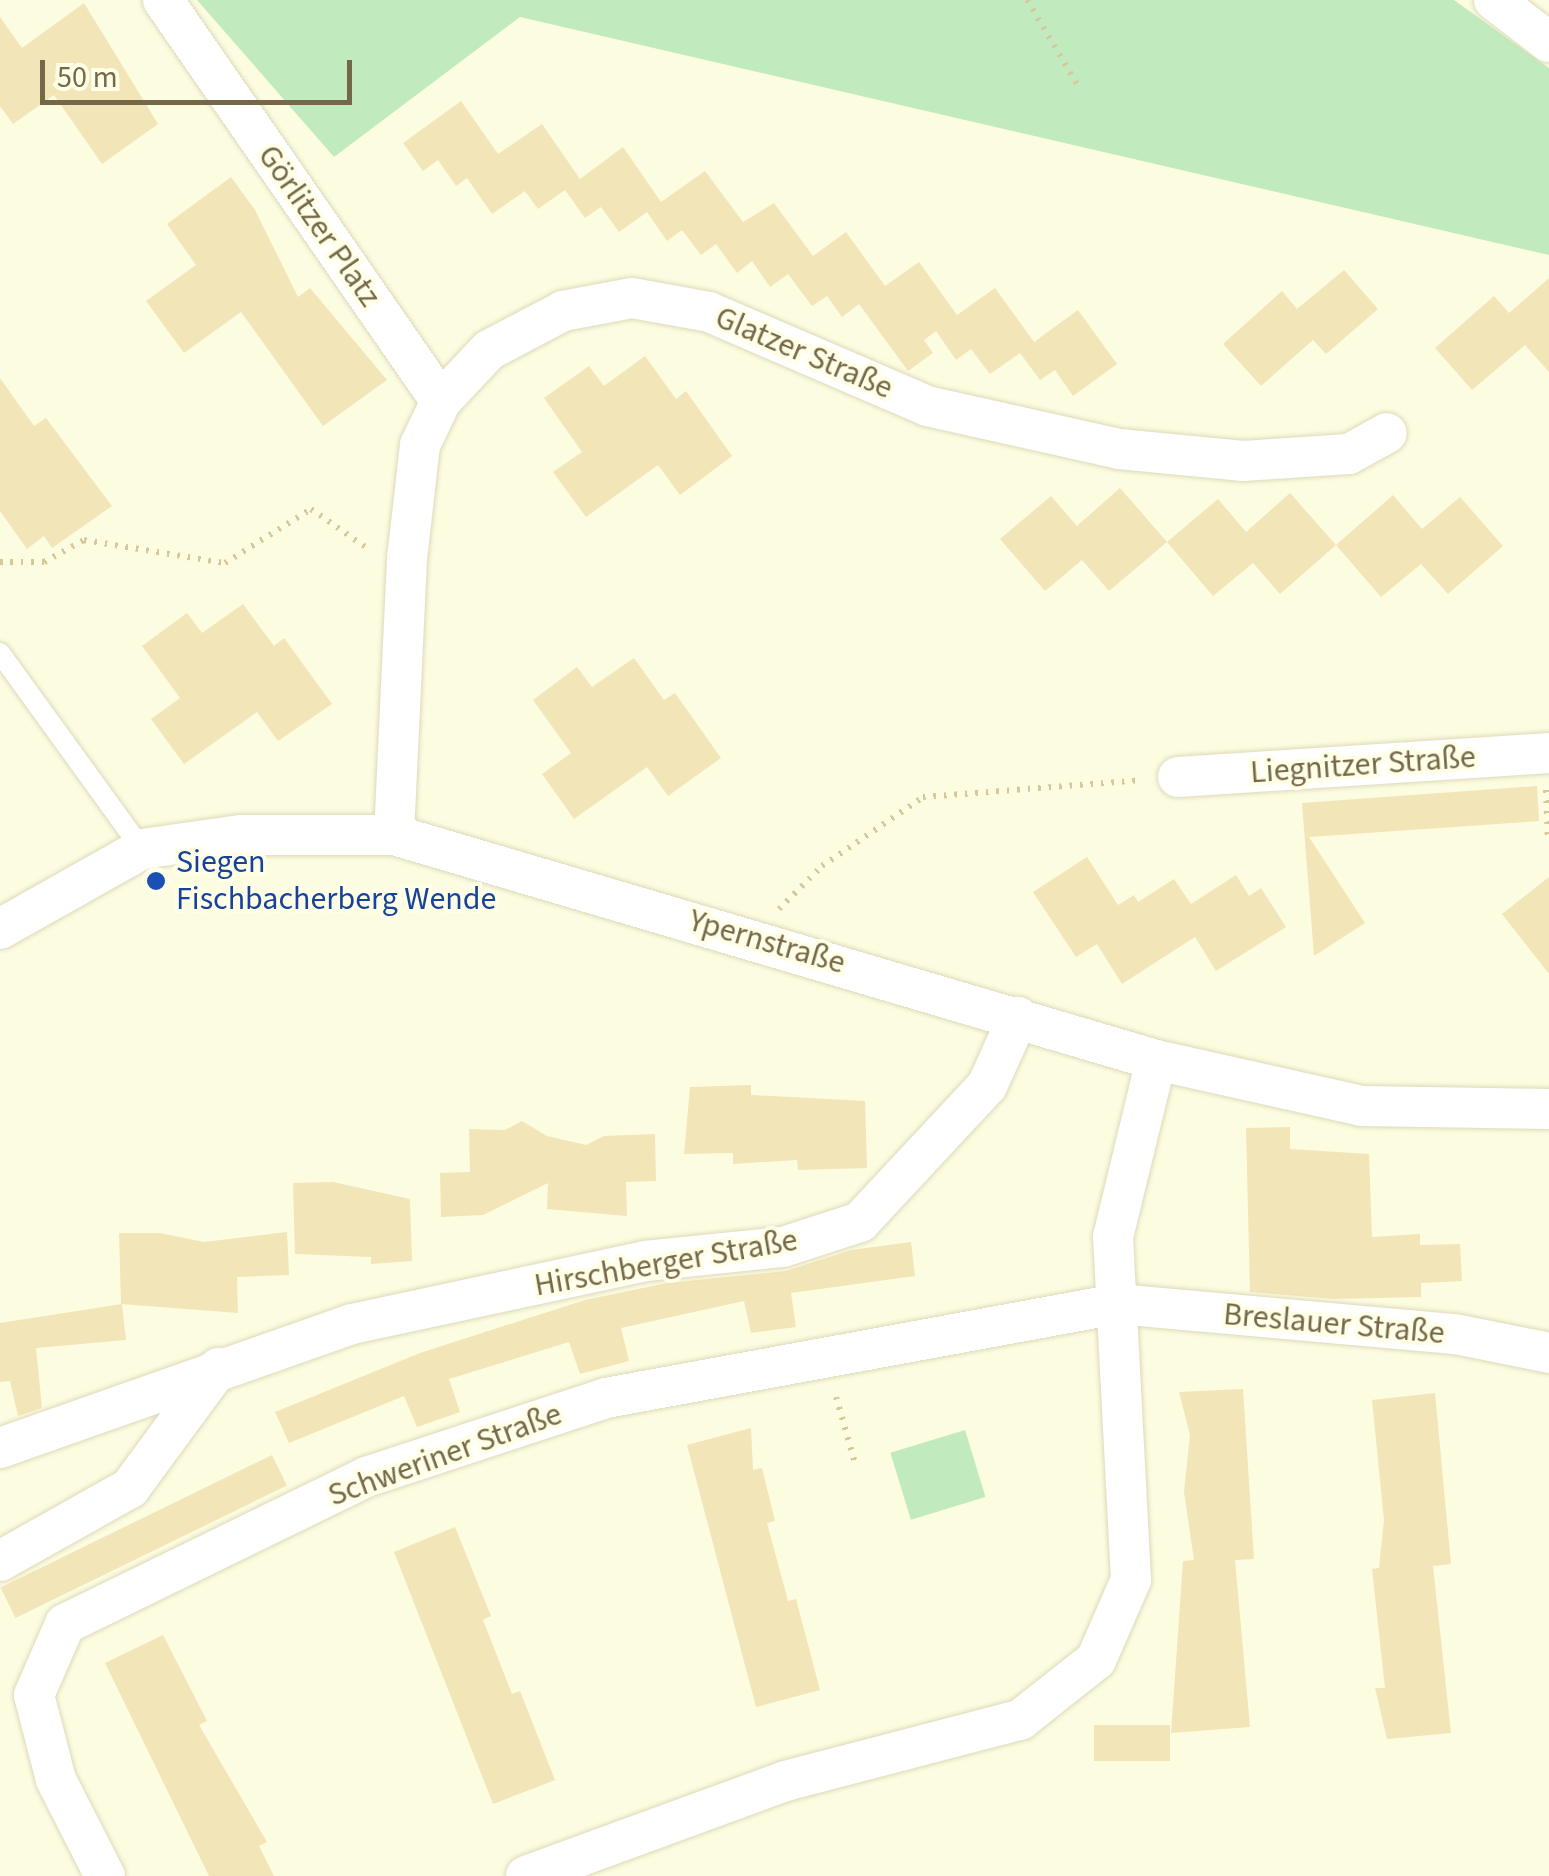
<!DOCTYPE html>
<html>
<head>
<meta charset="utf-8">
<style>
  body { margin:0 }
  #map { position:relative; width:1549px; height:1876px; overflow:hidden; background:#fcfce1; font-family:"Source Sans 3",sans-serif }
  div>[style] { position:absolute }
  .green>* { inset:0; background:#c1eabf; transform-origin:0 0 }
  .building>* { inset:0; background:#f2e5b8; transform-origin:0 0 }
  .path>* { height:6px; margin-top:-3px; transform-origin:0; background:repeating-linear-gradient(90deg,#d7c89c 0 2.5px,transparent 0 10.5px) }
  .roads { filter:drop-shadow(0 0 2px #ded9ba) drop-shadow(0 0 2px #ded9ba) }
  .lane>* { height:20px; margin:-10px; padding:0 10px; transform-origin:10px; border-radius:10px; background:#fff }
  .street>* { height:40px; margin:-20px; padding:0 20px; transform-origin:20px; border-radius:20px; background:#fff }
  .dots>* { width:28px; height:28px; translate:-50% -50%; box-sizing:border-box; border:5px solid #fffee7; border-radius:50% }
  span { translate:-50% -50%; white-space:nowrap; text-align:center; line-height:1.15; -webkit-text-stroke:8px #fffee7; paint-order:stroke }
  .street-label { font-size:32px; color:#746848 }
  .transit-label { font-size:32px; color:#164399 }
  .left { translate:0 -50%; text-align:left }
  .scale { position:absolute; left:40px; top:60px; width:312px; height:45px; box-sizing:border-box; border:5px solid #746848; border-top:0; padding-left:12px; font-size:30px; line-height:35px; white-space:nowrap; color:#746848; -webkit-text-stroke:8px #fffee7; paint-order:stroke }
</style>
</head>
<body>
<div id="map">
  <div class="green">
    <i style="clip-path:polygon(197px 0,1454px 0,1549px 68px,1549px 255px,520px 17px,334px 157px)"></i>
    <i style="left:965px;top:1430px;width:70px;height:78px;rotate:73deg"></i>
  </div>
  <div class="building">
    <i style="clip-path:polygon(84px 3px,158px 124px,102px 164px,54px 95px,13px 124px,0 106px,0 17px,22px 48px)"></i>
    <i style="clip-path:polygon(461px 101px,498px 154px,542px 124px,580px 179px,623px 147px,661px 202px,705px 171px,743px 222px,774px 203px,813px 256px,846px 232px,885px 286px,919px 262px,957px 315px,995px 288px,1034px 342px,1078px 310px,1117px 364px,1073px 396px,1055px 370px,1040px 380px,1020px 353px,990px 374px,971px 349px,956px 360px,936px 331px,924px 340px,933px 353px,908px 371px,859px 304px,842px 317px,827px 296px,812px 306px,788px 274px,770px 287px,752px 261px,737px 273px,716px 244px,701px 255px,682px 230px,667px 241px,647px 212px,619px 232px,601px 207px,585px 218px,565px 190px,538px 209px,525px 191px,492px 214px,467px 178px,456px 186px,438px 160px,423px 171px,403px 143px)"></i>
    <i style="clip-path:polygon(231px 177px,255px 210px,298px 297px,310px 288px,387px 380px,323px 426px,241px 312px,184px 353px,146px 301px,196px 265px,167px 224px)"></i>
    <i style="clip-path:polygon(1344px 270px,1378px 309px,1326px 354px,1313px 340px,1261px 386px,1223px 344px,1282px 291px,1297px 309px)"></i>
    <i style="clip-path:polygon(1549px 278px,1549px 372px,1525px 345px,1472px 390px,1435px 348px,1494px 296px,1509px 313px)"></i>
    <i style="clip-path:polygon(645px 356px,676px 399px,686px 391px,732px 456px,680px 495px,658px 465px,586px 517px,553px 472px,582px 452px,544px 398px,589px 366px,604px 386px)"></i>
    <i style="clip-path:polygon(0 378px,34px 426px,46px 418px,112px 506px,52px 548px,44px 536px,27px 549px,0 511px)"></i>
    <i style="clip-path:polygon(1120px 488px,1167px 542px,1109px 591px,1082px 560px,1045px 591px,1000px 539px,1051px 496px,1077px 526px)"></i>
    <i style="clip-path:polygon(1290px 493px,1336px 545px,1280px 594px,1253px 563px,1213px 596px,1167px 542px,1218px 499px,1246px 532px)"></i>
    <i style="clip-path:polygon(1393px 495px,1422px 529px,1460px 497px,1503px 546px,1448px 594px,1421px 564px,1381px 597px,1336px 545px)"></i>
    <i style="clip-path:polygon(243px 604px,274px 646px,284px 638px,332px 704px,278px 741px,257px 712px,184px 764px,151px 719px,180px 698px,142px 646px,187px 613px,202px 633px)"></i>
    <i style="clip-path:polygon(634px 658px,664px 700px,675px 693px,721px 758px,668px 796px,647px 767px,574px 819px,542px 774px,571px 753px,533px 700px,577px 667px,592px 687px)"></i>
    <i style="clip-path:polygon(1537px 786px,1539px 821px,1309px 837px,1365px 923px,1314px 956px,1302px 803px)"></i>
    <i style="clip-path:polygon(1087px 857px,1118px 905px,1134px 895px,1138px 902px,1174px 879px,1191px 904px,1236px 875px,1249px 896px,1261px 888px,1286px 927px,1216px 971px,1195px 937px,1122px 984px,1097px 944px,1076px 957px,1033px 892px)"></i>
    <i style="clip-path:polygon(1549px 877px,1549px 974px,1502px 914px)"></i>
    <i style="clip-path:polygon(751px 1085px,751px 1095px,865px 1101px,867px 1168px,798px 1170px,797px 1160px,733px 1164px,733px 1153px,684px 1154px,690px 1087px)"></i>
    <i style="clip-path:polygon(522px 1121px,547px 1136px,586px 1145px,604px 1136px,655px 1134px,656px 1181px,626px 1182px,627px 1216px,547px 1209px,548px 1183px,483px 1215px,441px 1217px,440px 1173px,470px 1172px,469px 1129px,505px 1130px)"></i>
    <i style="clip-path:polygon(1290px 1127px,1290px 1149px,1369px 1154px,1372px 1237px,1420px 1234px,1420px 1245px,1460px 1244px,1462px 1281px,1421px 1283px,1421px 1297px,1334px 1299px,1250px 1292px,1246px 1128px)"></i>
    <i style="clip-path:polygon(293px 1183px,333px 1182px,410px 1199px,412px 1261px,371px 1264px,371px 1257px,295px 1254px)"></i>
    <i style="clip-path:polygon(287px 1232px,289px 1275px,237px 1277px,238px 1313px,121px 1304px,119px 1233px,160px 1233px,204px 1242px)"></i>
    <i style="clip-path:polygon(911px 1242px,915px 1276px,791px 1293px,796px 1327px,751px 1333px,744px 1301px,621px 1328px,629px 1361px,580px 1374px,569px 1342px,449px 1379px,460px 1412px,417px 1427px,404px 1396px,289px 1443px,275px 1412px,420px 1353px,585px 1300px,667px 1283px,786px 1271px,851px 1250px)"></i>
    <i style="clip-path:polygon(122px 1304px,126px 1340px,36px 1348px,42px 1408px,18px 1416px,10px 1381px,0 1382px,0 1323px)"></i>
    <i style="clip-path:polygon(1243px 1389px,1254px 1559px,1235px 1560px,1250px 1727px,1171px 1733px,1183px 1561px,1194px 1560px,1184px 1492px,1190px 1435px,1179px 1392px)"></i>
    <i style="clip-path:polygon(1435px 1393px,1451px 1564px,1433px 1566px,1451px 1733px,1387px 1739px,1375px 1688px,1385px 1688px,1372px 1569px,1379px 1568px,1384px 1520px,1372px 1400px)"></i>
    <i style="clip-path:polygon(751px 1428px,753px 1470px,762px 1468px,775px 1521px,767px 1523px,788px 1601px,796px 1599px,820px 1690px,756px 1707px,687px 1445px)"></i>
    <i style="left:272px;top:1455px;width:34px;height:302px;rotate:64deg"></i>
    <i style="clip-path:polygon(455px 1527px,491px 1616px,483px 1620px,512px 1694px,520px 1691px,555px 1780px,493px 1804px,394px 1552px)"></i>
    <i style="clip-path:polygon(163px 1635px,207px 1721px,199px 1725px,267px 1842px,259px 1846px,274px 1876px,209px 1876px,105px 1663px)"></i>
    <i style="left:1094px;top:1725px;width:76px;height:36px"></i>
  </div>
  <div class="path">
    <i style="left:1027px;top:0;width:100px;rotate:59.3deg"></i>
    <i style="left:0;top:562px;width:44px"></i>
    <i style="left:44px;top:562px;width:46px;rotate:-28.8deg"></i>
    <i style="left:84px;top:540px;width:143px;rotate:9.3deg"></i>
    <i style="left:225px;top:563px;width:102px;rotate:-32.1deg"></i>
    <i style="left:311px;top:509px;width:68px;rotate:34.9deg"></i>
    <i style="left:1546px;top:790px;width:51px;rotate:87.8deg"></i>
    <i style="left:779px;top:909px;width:61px;rotate:-45deg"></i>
    <i style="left:822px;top:866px;width:122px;rotate:-34.3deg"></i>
    <i style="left:923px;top:797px;width:220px;rotate:-4.4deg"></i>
    <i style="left:836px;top:1397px;width:69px;rotate:73.9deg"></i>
  </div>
  <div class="roads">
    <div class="lane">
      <i style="left:0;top:653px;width:242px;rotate:54.1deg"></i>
    </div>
    <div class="street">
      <i style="left:163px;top:0;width:488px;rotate:55.3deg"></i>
      <i style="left:1494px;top:0;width:69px;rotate:37.4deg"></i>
      <i style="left:1178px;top:777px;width:372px;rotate:-3.7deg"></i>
      <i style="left:394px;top:835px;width:276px;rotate:-87.3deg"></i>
      <i style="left:407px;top:559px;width:115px;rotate:-83.5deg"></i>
      <i style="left:420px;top:445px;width:49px;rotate:-64.5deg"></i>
      <i style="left:441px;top:401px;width:70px;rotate:-46.7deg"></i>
      <i style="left:489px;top:350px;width:84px;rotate:-27.8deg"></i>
      <i style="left:563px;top:311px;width:70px;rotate:-10.7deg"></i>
      <i style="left:632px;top:298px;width:78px;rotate:10.3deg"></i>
      <i style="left:709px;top:312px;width:237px;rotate:23.3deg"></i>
      <i style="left:927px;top:406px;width:197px;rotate:12.6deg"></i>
      <i style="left:1119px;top:449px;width:125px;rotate:5.5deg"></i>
      <i style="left:1243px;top:461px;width:106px;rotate:-3.8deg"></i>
      <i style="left:1349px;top:454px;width:43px;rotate:-28.9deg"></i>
      <i style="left:0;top:929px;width:163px;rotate:-29.4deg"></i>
      <i style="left:142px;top:849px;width:99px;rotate:-8.1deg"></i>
      <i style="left:240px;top:835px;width:154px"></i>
      <i style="left:394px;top:835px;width:795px;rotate:16.45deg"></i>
      <i style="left:1156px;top:1060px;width:210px;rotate:12.6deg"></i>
      <i style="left:1361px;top:1106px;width:188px;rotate:0.9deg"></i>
      <i style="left:0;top:1448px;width:373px;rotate:-19.4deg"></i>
      <i style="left:352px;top:1324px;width:300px;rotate:-12.1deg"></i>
      <i style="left:645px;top:1261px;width:139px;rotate:-5.8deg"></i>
      <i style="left:783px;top:1247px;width:81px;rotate:-18deg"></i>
      <i style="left:860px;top:1222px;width:186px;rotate:-47deg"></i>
      <i style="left:987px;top:1086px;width:76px;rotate:-65.8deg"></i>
      <i style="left:0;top:1561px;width:149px;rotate:-29.3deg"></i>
      <i style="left:130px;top:1488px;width:149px;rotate:-53.7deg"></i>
      <i style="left:105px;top:1876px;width:108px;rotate:-117deg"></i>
      <i style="left:56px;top:1780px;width:88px;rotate:-104.5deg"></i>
      <i style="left:34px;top:1695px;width:77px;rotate:-66.4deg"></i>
      <i style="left:65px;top:1624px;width:335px;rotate:-26deg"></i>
      <i style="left:366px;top:1477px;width:253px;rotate:-18.2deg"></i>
      <i style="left:606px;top:1398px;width:520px;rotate:-10.42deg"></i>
      <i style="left:1117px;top:1304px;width:339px;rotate:5.1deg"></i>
      <i style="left:1455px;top:1334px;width:96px;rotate:11.4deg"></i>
      <i style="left:526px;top:1876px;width:276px;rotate:-20.1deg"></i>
      <i style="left:785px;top:1781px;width:243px;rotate:-14.6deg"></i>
      <i style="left:1020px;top:1720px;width:97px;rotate:-38.3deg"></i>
      <i style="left:1096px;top:1660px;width:87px;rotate:-66.4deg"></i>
      <i style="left:1131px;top:1580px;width:343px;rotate:-93deg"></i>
      <i style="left:1113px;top:1237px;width:182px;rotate:-76.3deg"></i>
    </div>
  </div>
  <div class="dots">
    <i style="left:156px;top:881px;background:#1a4fb4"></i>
  </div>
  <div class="street-label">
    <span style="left:319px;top:226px;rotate:55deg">Görlitzer Platz</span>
    <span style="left:804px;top:353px;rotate:23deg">Glatzer Straße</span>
    <span style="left:1363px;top:765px;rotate:-4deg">Liegnitzer Straße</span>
    <span style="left:767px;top:942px;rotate:16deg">Ypernstraße</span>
    <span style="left:666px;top:1263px;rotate:-10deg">Hirschberger Straße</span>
    <span style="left:1334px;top:1324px;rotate:5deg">Breslauer Straße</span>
    <span style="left:445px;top:1455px;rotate:-20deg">Schweriner Straße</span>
  </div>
  <div class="transit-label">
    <span class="left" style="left:176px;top:881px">Siegen<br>Fischbacherberg Wende</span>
  </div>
  <div class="scale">50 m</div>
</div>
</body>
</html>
